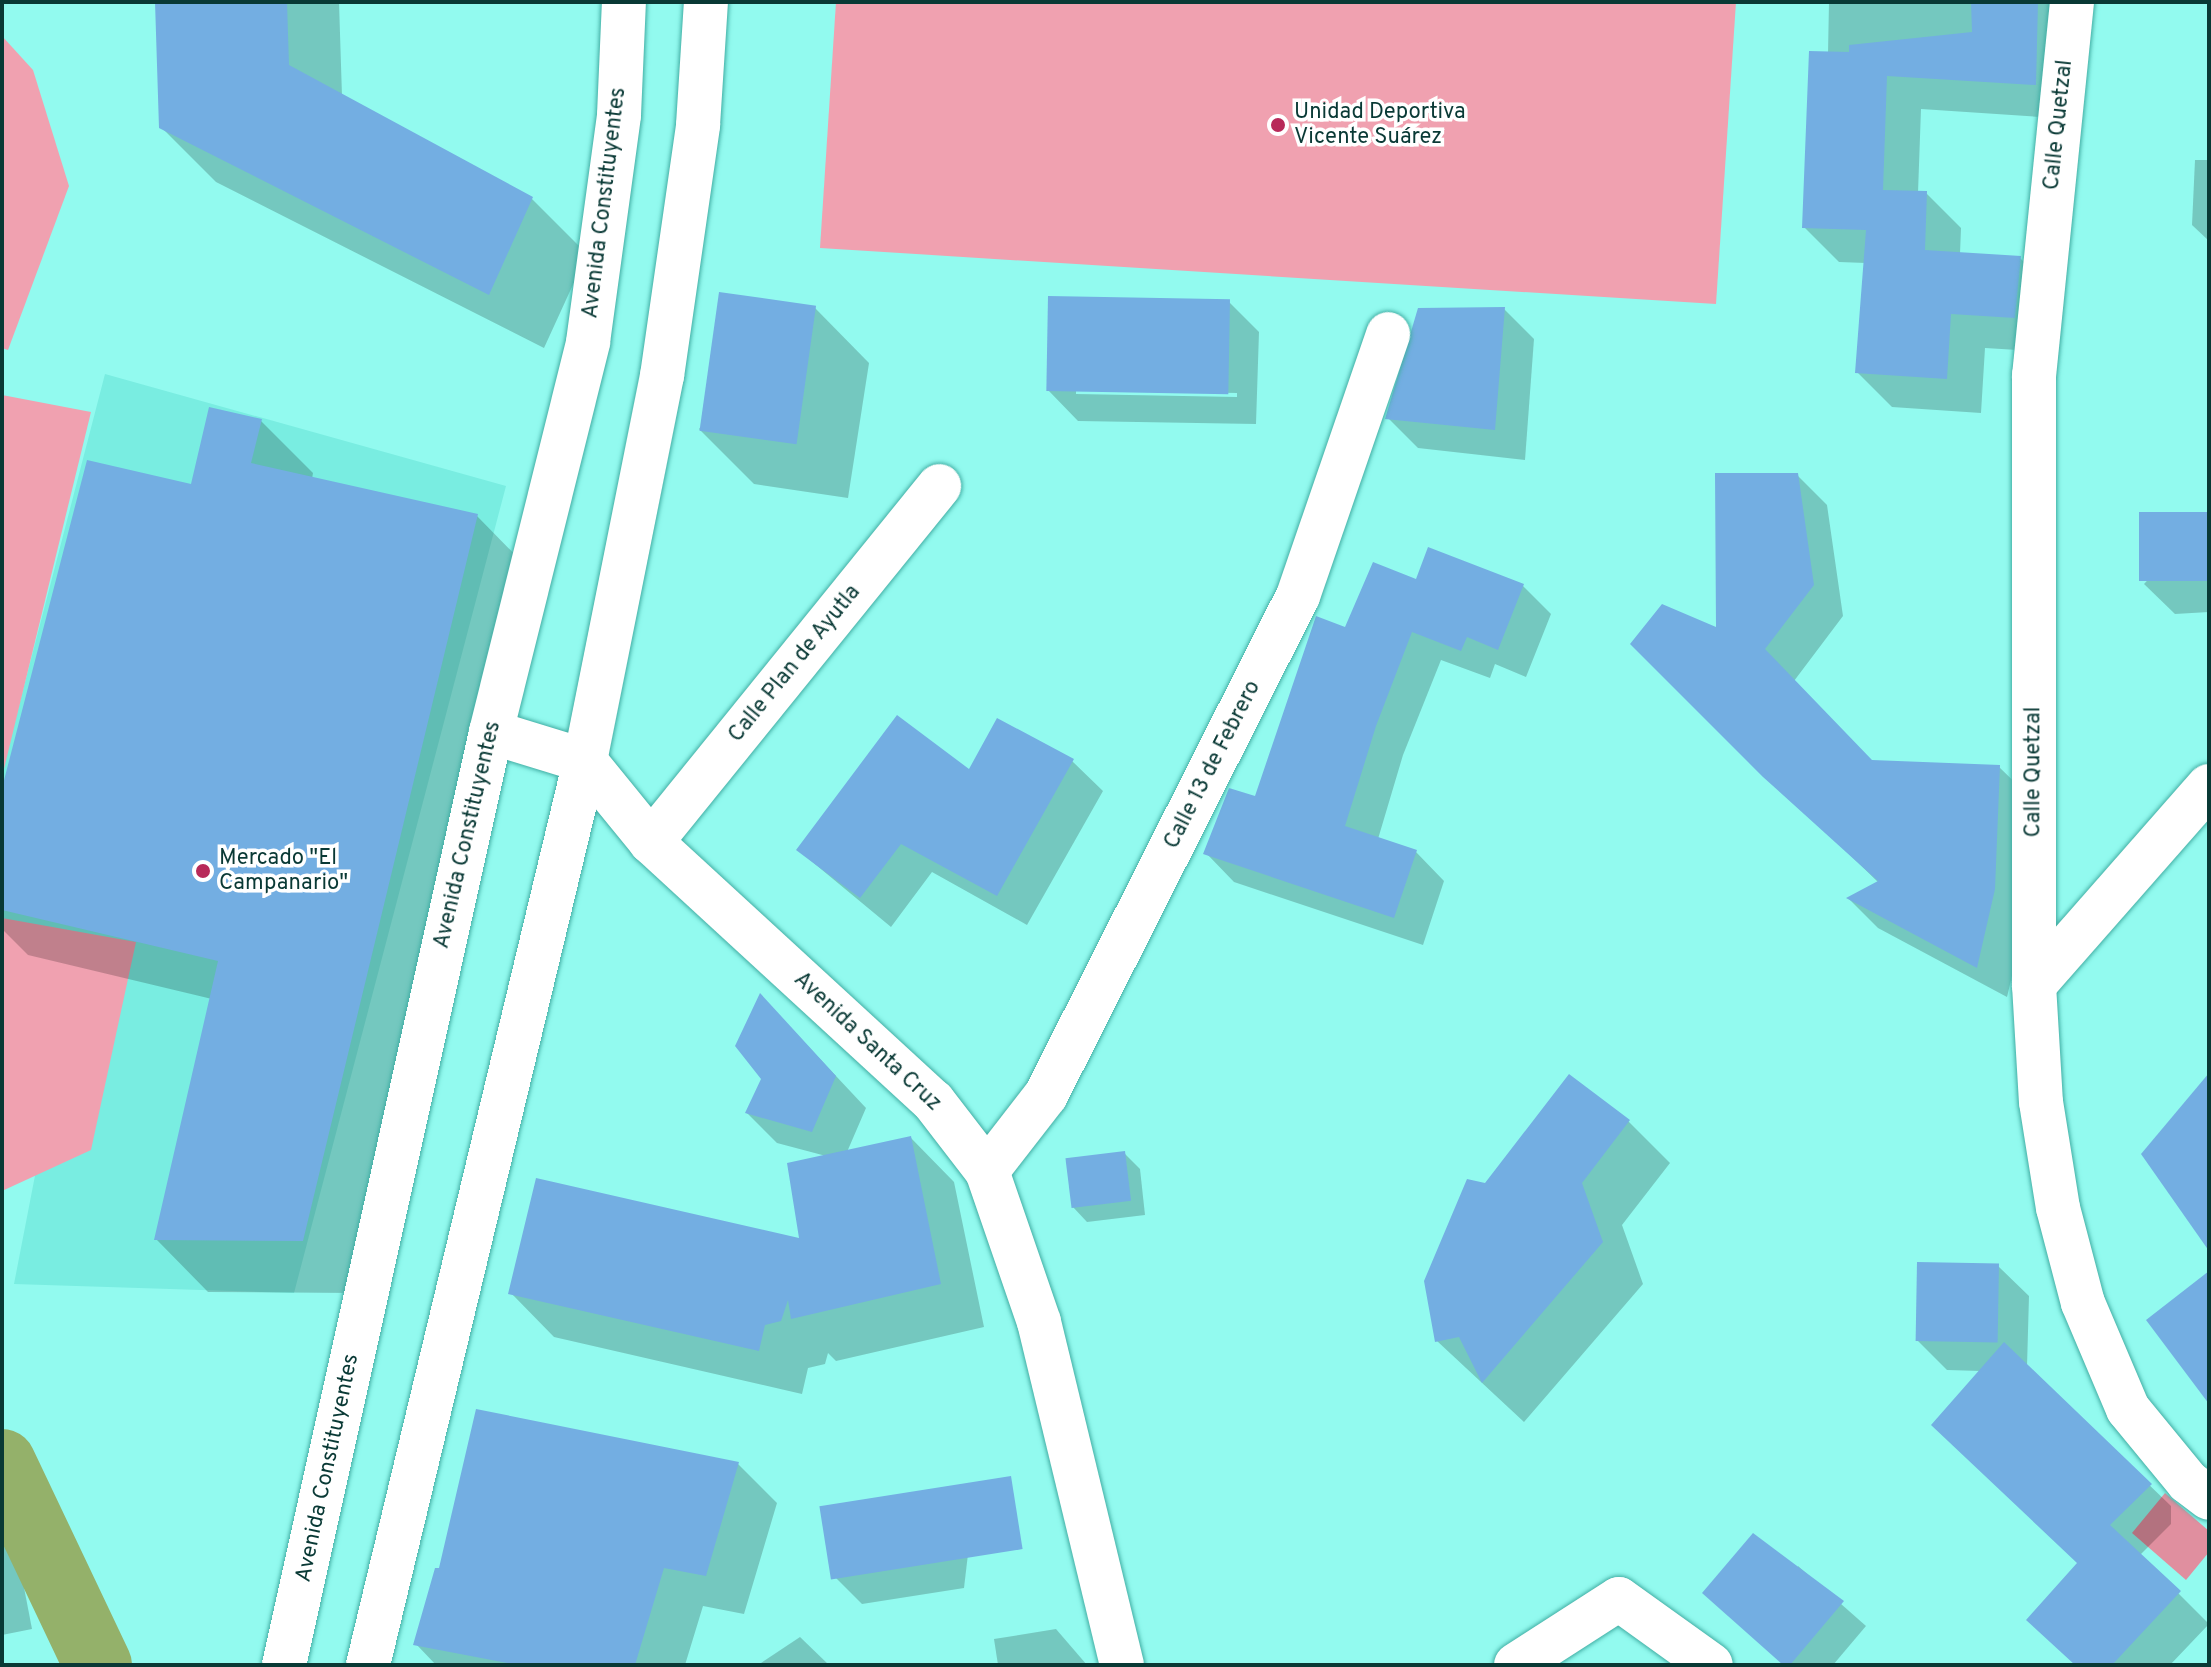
<!DOCTYPE html>
<html>
<head>
<meta charset="utf-8">
<style>
  body { margin:0 }
  #map { position:relative; width:2211px; height:1667px; overflow:hidden; background:#92faef; font-family:Overpass,sans-serif }
  div>[style] { position:absolute }
  .built>* { inset:0; background:#79ede1 }
  .green>* { inset:0; background:#f0a1b0 }
  .forest>* { inset:0; background:#e08f9f }
  .shadow>* { inset:0; background:#0003 }
  .canal>* { height:68px; margin:-34px; padding:0 34px; transform-origin:34px; border-radius:34px; background:#94b16a }
  .building>* { inset:0; background:#73aee2; transform-origin:0 0 }
  .roads { filter:drop-shadow(0 0 2px #42aea4) drop-shadow(0 0 2px #42aea4) }
  .minor>* { height:44px; margin:-22px; padding:0 22px; transform-origin:22px; border-radius:22px; background:#fff }
  .tertiary>* { height:44px; margin:-22px; padding:0 22px; transform-origin:22px; border-radius:22px; background:#fff }
  .primary>* { height:44px; margin:-22px; padding:0 22px; transform-origin:22px; border-radius:22px; background:#fff }
  .dots>* { width:22px; height:22px; translate:-50% -50%; box-sizing:border-box; border:4px solid #fff; border-radius:50% }
  span { translate:-50% -50%; white-space:nowrap; text-align:center; line-height:1.15; -webkit-text-stroke:7px #fff; paint-order:stroke }
  .poi-label { font-size:22px; color:#093935 }
  .left { translate:0 -50%; text-align:left }
  .street-label { font-size:22px; color:#093935 }
  .frame { position:absolute; inset:0; border:4px solid #093935; pointer-events:none }
</style>
</head>
<body>
<div id="map">
  <div class="built">
    <i style="clip-path:polygon(105px 374px,506px 486px,294px 1293px,14px 1284px,71px 990px,2px 972px,2px 771px)"></i>
  </div>
  <div class="green">
    <i style="clip-path:polygon(836px 2px,1736px 2px,1716px 304px,820px 248px)"></i>
    <i style="clip-path:polygon(2px 36px,33px 70px,69px 186px,8px 350px,2px 348px)"></i>
    <i style="clip-path:polygon(2px 395px,91px 412px,2px 777px)"></i>
    <i style="clip-path:polygon(2px 918px,136px 942px,91px 1150px,2px 1191px)"></i>
  </div>
  <div class="forest">
    <i style="clip-path:polygon(2165px 1493px,2209px 1531px,2209px 1552px,2186px 1580px,2132px 1533px)"></i>
  </div>
  <div class="shadow">
    <i style="clip-path:polygon(157px 2px,339px 2px,342px 96px,532px 199px,587px 254px,544px 348px,216px 182px,161px 127px)"></i>
    <i style="clip-path:polygon(1829px 2px,2070px 2px,2070px 119px,1921px 109px,1918px 193px,1926px 193px,1961px 228px,1960px 254px,2020px 258px,2055px 293px,2049px 352px,1985px 348px,1981px 413px,1892px 407px,1857px 372px,1866px 263px,1839px 262px,1804px 227px,1828px 53px)"></i>
    <i style="clip-path:polygon(2195px 160px,2209px 160px,2209px 241px,2192px 225px)"></i>
    <i style="clip-path:polygon(evenodd,1229px 302px,1259px 332px,1256px 424px,1078px 421px,1048px 390px,1229px 302px,1076px 390px,1237px 393px,1237px 397px,1076px 394px,1076px 390px)"></i>
    <i style="clip-path:polygon(815px 308px,869px 363px,848px 498px,754px 484px,699px 429px)"></i>
    <i style="clip-path:polygon(1504px 309px,1534px 339px,1525px 460px,1418px 448px,1388px 418px)"></i>
    <i style="clip-path:polygon(261px 421px,313px 473px,312px 479px,477px 516px,529px 569px,355px 1293px,208px 1292px,156px 1239px,212px 999px,28px 955px,2px 929px,2px 801px,193px 486px)"></i>
    <i style="clip-path:polygon(1797px 475px,1827px 505px,1843px 616px,1794px 681px,1872px 762px,1999px 767px,2030px 797px,2025px 921px,2007px 997px,1878px 928px,1849px 899px,1879px 883px,1632px 644px,1718px 630px)"></i>
    <i style="clip-path:polygon(2209px 514px,2209px 612px,2175px 614px,2144px 584px)"></i>
    <i style="clip-path:polygon(1417px 581px,1523px 586px,1551px 614px,1526px 677px,1495px 664px,1490px 678px,1441px 660px,1403px 755px,1378px 839px,1416px 852px,1444px 881px,1423px 945px,1234px 882px,1206px 853px,1256px 799px,1346px 630px)"></i>
    <i style="clip-path:polygon(1072px 761px,1103px 791px,1027px 925px,932px 872px,891px 927px,798px 850px,969px 772px)"></i>
    <i style="clip-path:polygon(761px 996px,866px 1108px,847px 1152px,911px 1138px,954px 1182px,984px 1327px,836px 1361px,828px 1353px,825px 1364px,808px 1368px,802px 1394px,554px 1337px,511px 1293px,802px 1240px,826px 1156px,777px 1143px,747px 1113px,764px 1079px)"></i>
    <i style="clip-path:polygon(1570px 1077px,1629px 1122px,1670px 1163px,1622px 1225px,1643px 1284px,1524px 1422px,1437px 1341px,1486px 1185px)"></i>
    <i style="clip-path:polygon(1125px 1154px,1140px 1169px,1145px 1215px,1087px 1222px,1072px 1206px)"></i>
    <i style="clip-path:polygon(1998px 1266px,2029px 1296px,2027px 1367px,2171px 1506px,2171px 1524px,2140px 1555px,2209px 1624px,2170px 1665px,2075px 1665px,2079px 1564px,1981px 1371px,1947px 1370px,1917px 1340px)"></i>
    <i style="clip-path:polygon(738px 1464px,777px 1503px,744px 1614px,703px 1606px,685px 1665px,436px 1665px,416px 1644px)"></i>
    <i style="clip-path:polygon(2px 1473px,32px 1629px,2px 1635px)"></i>
    <i style="clip-path:polygon(972px 1520px,964px 1588px,862px 1604px,831px 1573px)"></i>
    <i style="clip-path:polygon(1798px 1566px,1866px 1626px,1833px 1665px,1783px 1665px)"></i>
    <i style="clip-path:polygon(1056px 1629px,1087px 1665px,998px 1665px,994px 1639px)"></i>
    <i style="clip-path:polygon(800px 1637px,829px 1665px,758px 1665px)"></i>
  </div>
  <div class="canal">
    <i style="left:2px;top:1463px;width:224px;rotate:64.6deg"></i>
  </div>
  <div class="building">
    <i style="clip-path:polygon(155px 2px,287px 2px,289px 65px,533px 197px,489px 295px,159px 128px)"></i>
    <i style="clip-path:polygon(1971px 2px,2038px 2px,2036px 85px,1887px 76px,1883px 190px,1927px 191px,1925px 250px,2021px 256px,2015px 318px,1951px 314px,1947px 379px,1855px 373px,1866px 230px,1802px 228px,1809px 51px,1849px 52px,1849px 45px,1972px 32px)"></i>
    <i style="left:719px;top:292px;width:98px;height:140px;rotate:8deg"></i>
    <i style="left:1048px;top:296px;width:182px;height:95px;rotate:1deg"></i>
    <i style="clip-path:polygon(1505px 307px,1495px 430px,1385px 419px,1418px 308px)"></i>
    <i style="clip-path:polygon(209px 407px,262px 419px,251px 463px,478px 514px,303px 1241px,154px 1240px,218px 961px,2px 910px,2px 788px,87px 460px,191px 484px)"></i>
    <i style="clip-path:polygon(1715px 473px,1798px 473px,1814px 585px,1765px 649px,1872px 760px,2000px 765px,1995px 889px,1977px 968px,1846px 898px,1878px 881px,1763px 777px,1630px 644px,1662px 604px,1716px 627px)"></i>
    <i style="left:2209px;top:512px;width:69px;height:70px;rotate:90deg"></i>
    <i style="clip-path:polygon(1428px 547px,1524px 584px,1498px 650px,1467px 637px,1461px 651px,1412px 632px,1376px 726px,1345px 826px,1417px 850px,1394px 918px,1203px 854px,1229px 788px,1255px 796px,1316px 616px,1345px 627px,1373px 562px,1416px 579px)"></i>
    <i style="clip-path:polygon(897px 715px,969px 769px,997px 718px,1074px 759px,997px 896px,901px 844px,860px 898px,796px 850px)"></i>
    <i style="clip-path:polygon(760px 993px,836px 1076px,812px 1132px,745px 1113px,761px 1079px,735px 1046px)"></i>
    <i style="clip-path:polygon(2209px 1073px,2209px 1251px,2141px 1154px)"></i>
    <i style="clip-path:polygon(1569px 1074px,1630px 1120px,1582px 1183px,1603px 1242px,1482px 1383px,1459px 1337px,1435px 1342px,1424px 1281px,1467px 1179px,1485px 1183px)"></i>
    <i style="clip-path:polygon(911px 1136px,941px 1284px,791px 1319px,788px 1300px,781px 1321px,765px 1325px,759px 1351px,508px 1294px,536px 1178px,799px 1238px,787px 1163px)"></i>
    <i style="left:1125px;top:1151px;width:50px;height:60px;rotate:83deg"></i>
    <i style="left:1917px;top:1262px;width:82px;height:79px;rotate:1deg"></i>
    <i style="clip-path:polygon(2209px 1271px,2209px 1404px,2146px 1320px)"></i>
    <i style="clip-path:polygon(2004px 1342px,2152px 1484px,2110px 1525px,2181px 1591px,2112px 1665px,2075px 1665px,2026px 1620px,2077px 1563px,1931px 1425px)"></i>
    <i style="clip-path:polygon(476px 1409px,739px 1462px,706px 1576px,664px 1568px,635px 1665px,518px 1665px,413px 1645px,435px 1568px,439px 1568px)"></i>
    <i style="left:1011px;top:1476px;width:74px;height:194px;rotate:81deg"></i>
    <i style="clip-path:polygon(1753px 1533px,1844px 1601px,1790px 1665px,1783px 1665px,1702px 1593px)"></i>
  </div>
  <div class="roads">
    <div class="minor">
      <i style="left:2072px;top:2px;width:375px;rotate:95.8deg"></i>
      <i style="left:2034px;top:375px;width:610px;rotate:90deg"></i>
      <i style="left:2034px;top:985px;width:117px;rotate:86.6deg"></i>
      <i style="left:2041px;top:1102px;width:107px;rotate:80.9deg"></i>
      <i style="left:2058px;top:1208px;width:98px;rotate:75.3deg"></i>
      <i style="left:2083px;top:1303px;width:115px;rotate:67deg"></i>
      <i style="left:2128px;top:1409px;width:94px;rotate:50.6deg"></i>
      <i style="left:2188px;top:1482px;width:26px;rotate:37deg"></i>
      <i style="left:651px;top:842px;width:458px;rotate:-51deg"></i>
      <i style="left:2034px;top:985px;width:265px;rotate:-48.7deg"></i>
      <i style="left:987px;top:1171px;width:96px;rotate:-52.2deg"></i>
      <i style="left:1046px;top:1095px;width:559px;rotate:-63.21deg"></i>
      <i style="left:1298px;top:596px;width:277px;rotate:-71deg"></i>
      <i style="left:1516px;top:1665px;width:122px;rotate:-32.7deg"></i>
      <i style="left:1619px;top:1599px;width:113px;rotate:35.7deg"></i>
    </div>
    <div class="tertiary">
      <i style="left:491px;top:732px;width:98px;rotate:17.1deg"></i>
      <i style="left:585px;top:761px;width:104px;rotate:50.8deg"></i>
      <i style="left:651px;top:842px;width:383px;rotate:42.6deg"></i>
      <i style="left:933px;top:1101px;width:88px;rotate:52.4deg"></i>
      <i style="left:987px;top:1171px;width:160px;rotate:71deg"></i>
      <i style="left:1039px;top:1322px;width:353px;rotate:76.4deg"></i>
    </div>
    <div class="primary">
      <i style="left:284px;top:1665px;width:956px;rotate:-77.49deg"></i>
      <i style="left:491px;top:732px;width:402px;rotate:-76deg"></i>
      <i style="left:588px;top:342px;width:229px;rotate:-82.2deg"></i>
      <i style="left:619px;top:115px;width:113px;rotate:-87.5deg"></i>
      <i style="left:368px;top:1665px;width:930px;rotate:-76.5deg"></i>
      <i style="left:585px;top:761px;width:393px;rotate:-78.7deg"></i>
      <i style="left:662px;top:376px;width:254px;rotate:-81.8deg"></i>
      <i style="left:698px;top:125px;width:123px;rotate:-86.3deg"></i>
    </div>
  </div>
  <div class="dots">
    <i style="left:1278px;top:125px;background:#b82959"></i>
    <i style="left:203px;top:871px;background:#b82959"></i>
  </div>
  <div class="poi-label">
    <span class="left" style="left:1294px;top:125px">Unidad Deportiva<br>Vicente Suárez</span>
    <span class="left" style="left:219px;top:871px">Mercado "El<br>Campanario"</span>
  </div>
  <div class="street-label">
    <span style="left:2059px;top:125px;rotate:-84deg">Calle Quetzal</span>
    <span style="left:605px;top:203px;rotate:-83deg">Avenida Constituyentes</span>
    <span style="left:795px;top:664px;rotate:-51deg">Calle Plan de Ayutla</span>
    <span style="left:1213px;top:765px;rotate:-63deg">Calle 13 de Febrero</span>
    <span style="left:2034px;top:772px;rotate:-90deg">Calle Quetzal</span>
    <span style="left:468px;top:835px;rotate:-77deg">Avenida Constituyentes</span>
    <span style="left:867px;top:1042px;rotate:43deg">Avenida Santa Cruz</span>
    <span style="left:328px;top:1468px;rotate:-78deg">Avenida Constituyentes</span>
  </div>
  <div class="frame"></div>
</div>
</body>
</html>
